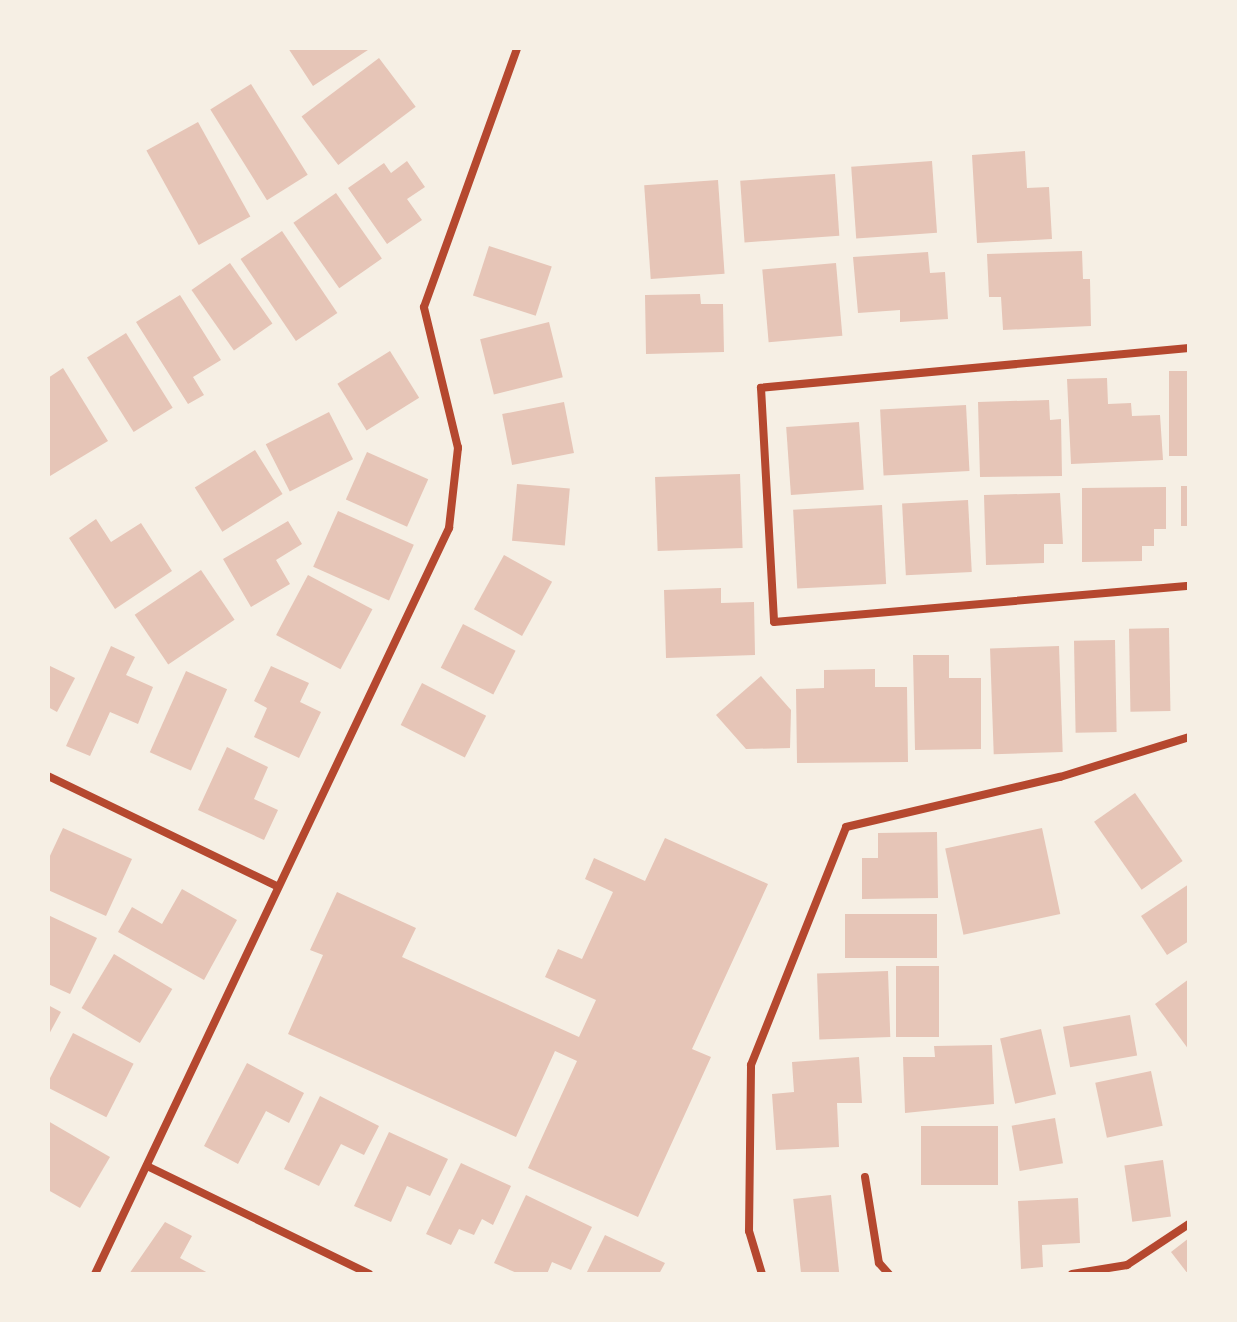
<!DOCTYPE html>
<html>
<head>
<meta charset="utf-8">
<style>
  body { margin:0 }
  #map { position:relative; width:1237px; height:1322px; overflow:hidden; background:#f6efe4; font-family:"Playfair Display",serif }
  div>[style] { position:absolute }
  .building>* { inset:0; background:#e6c5b7; transform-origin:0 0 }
  .minor>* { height:8px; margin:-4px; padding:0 4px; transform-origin:4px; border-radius:4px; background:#b5482f }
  span { translate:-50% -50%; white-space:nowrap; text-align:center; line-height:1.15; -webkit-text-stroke:8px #f6efe4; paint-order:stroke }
  .frame { position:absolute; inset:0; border:50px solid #f6efe4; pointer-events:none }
</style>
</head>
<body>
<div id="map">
  <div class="building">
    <i style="clip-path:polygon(288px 48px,371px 48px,313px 86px)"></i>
    <i style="left:379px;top:58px;width:61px;height:97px;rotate:53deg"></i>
    <i style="left:251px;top:84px;width:107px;height:48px;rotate:58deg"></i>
    <i style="left:198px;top:122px;width:108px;height:59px;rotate:61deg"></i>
    <i style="clip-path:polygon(1025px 151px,1027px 188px,1049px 187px,1052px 239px,977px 243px,972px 155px)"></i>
    <i style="clip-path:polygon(407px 161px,425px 187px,407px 199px,422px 220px,387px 244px,348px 188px,384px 163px,391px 173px)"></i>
    <i style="left:932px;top:161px;width:72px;height:81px;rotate:86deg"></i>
    <i style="left:835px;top:174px;width:62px;height:95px;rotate:86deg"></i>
    <i style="left:718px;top:180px;width:94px;height:74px;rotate:86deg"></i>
    <i style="left:336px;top:193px;width:80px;height:52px;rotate:55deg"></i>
    <i style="left:282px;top:231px;width:99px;height:50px;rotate:56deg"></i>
    <i style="left:489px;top:246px;width:66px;height:52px;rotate:18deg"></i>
    <i style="clip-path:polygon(1082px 251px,1083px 279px,1090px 279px,1091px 326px,1003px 330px,1001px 297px,989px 297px,987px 254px)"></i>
    <i style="clip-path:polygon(928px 252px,930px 273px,945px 272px,948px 319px,900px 322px,900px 310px,858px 313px,853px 257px)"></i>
    <i style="left:230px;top:263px;width:74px;height:47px;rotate:55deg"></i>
    <i style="left:836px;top:263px;width:73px;height:74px;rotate:85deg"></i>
    <i style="clip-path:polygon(700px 294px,701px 304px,723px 304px,724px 352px,646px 354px,645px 295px)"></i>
    <i style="clip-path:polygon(180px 295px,221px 360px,193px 377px,204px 395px,188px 404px,136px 322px)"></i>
    <i style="left:549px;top:322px;width:57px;height:71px;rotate:76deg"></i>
    <i style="left:126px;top:333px;width:88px;height:46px;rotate:58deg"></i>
    <i style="left:390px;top:351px;width:55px;height:62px;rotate:58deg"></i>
    <i style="clip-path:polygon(63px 368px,108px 441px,50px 476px,48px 378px)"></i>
    <i style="left:1169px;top:371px;width:20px;height:85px"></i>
    <i style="clip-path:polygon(1107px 378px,1108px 404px,1131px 403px,1132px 416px,1160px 415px,1163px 460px,1071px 464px,1067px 379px)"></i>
    <i style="clip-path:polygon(1049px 400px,1050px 420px,1061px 419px,1062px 476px,980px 477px,978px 402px)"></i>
    <i style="left:564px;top:402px;width:52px;height:63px;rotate:79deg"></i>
    <i style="left:966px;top:405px;width:66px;height:86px;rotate:87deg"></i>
    <i style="left:329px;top:412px;width:53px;height:71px;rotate:63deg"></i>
    <i style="left:859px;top:422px;width:68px;height:73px;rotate:86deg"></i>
    <i style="left:255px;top:450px;width:52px;height:71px;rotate:58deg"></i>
    <i style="left:367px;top:452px;width:67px;height:52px;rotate:24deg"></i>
    <i style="left:740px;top:474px;width:74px;height:85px;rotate:88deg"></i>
    <i style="left:517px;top:484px;width:53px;height:57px;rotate:5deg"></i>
    <i style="left:1181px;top:486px;width:8px;height:40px"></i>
    <i style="clip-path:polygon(1166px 487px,1166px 529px,1154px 529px,1154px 546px,1142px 546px,1142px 561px,1082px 562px,1082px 488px)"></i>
    <i style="clip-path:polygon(1060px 493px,1063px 544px,1044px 544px,1044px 563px,986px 565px,984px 495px)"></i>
    <i style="left:968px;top:500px;width:72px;height:66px;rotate:87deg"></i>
    <i style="left:882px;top:505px;width:79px;height:89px;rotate:87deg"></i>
    <i style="left:338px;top:511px;width:83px;height:61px;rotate:24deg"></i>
    <i style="clip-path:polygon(96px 519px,111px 542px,141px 523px,172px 571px,115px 609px,69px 538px)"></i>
    <i style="clip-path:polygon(288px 521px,302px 544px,276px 560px,290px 584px,251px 607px,223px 559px)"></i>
    <i style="left:504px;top:555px;width:55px;height:62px;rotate:29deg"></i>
    <i style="left:201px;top:570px;width:60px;height:80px;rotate:56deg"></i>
    <i style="left:308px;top:575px;width:73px;height:68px;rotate:28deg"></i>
    <i style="clip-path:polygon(721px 588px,721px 603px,754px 602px,755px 655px,666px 658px,664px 590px)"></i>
    <i style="left:463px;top:624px;width:59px;height:49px;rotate:27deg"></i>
    <i style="left:1169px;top:628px;width:83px;height:40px;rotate:89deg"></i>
    <i style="left:1115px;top:640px;width:92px;height:41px;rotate:89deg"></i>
    <i style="clip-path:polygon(111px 646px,135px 657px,126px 675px,153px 687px,138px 724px,110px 712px,90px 756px,66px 746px)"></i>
    <i style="left:1059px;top:646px;width:106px;height:69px;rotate:88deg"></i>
    <i style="clip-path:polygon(913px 655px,949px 655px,949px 678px,981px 678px,981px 749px,915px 750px)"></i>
    <i style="clip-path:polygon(48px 665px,75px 678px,57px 712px,48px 707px)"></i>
    <i style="clip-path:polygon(271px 666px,309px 683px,300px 702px,321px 712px,299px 758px,254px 737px,267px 708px,254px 701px)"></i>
    <i style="clip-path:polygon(875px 669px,875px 687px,907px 687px,908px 762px,797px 763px,796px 689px,824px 688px,824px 670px)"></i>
    <i style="left:186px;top:671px;width:45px;height:89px;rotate:24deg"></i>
    <i style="clip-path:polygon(761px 676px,791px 710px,790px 748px,746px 749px,716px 715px)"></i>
    <i style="left:422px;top:683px;width:72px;height:47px;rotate:27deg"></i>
    <i style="clip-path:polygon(227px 747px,268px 767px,254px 799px,278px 810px,264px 840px,198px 810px)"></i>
    <i style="left:1135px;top:793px;width:83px;height:50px;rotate:55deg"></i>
    <i style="clip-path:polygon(63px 828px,132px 859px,106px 916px,48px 890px,48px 860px)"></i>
    <i style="left:1042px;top:828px;width:88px;height:99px;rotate:78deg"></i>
    <i style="clip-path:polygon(937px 832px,938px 898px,862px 899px,862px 858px,878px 858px,878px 833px)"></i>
    <i style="clip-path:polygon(665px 838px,768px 884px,692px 1049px,711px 1057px,638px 1217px,528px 1168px,577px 1061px,555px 1051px,516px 1137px,288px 1034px,323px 955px,310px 950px,337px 892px,416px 928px,402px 957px,579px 1037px,596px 1000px,545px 977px,558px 949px,582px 959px,613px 892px,585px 879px,594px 858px,645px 881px)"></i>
    <i style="clip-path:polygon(1189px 884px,1189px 941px,1167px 955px,1141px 916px)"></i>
    <i style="clip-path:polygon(182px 889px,237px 920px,204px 980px,118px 932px,132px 907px,162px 924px)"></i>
    <i style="left:845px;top:914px;width:92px;height:44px"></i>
    <i style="clip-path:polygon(48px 915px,97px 938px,70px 994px,48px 984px)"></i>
    <i style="left:114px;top:954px;width:68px;height:63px;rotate:31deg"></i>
    <i style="left:896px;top:966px;width:43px;height:71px"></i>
    <i style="left:888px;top:971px;width:66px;height:71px;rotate:88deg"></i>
    <i style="clip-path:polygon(1189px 979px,1189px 1050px,1155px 1004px)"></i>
    <i style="clip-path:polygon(48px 1005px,61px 1012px,48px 1036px)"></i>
    <i style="left:1130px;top:1015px;width:41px;height:68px;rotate:80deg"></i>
    <i style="left:1041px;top:1029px;width:67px;height:42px;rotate:77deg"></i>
    <i style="left:73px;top:1033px;width:68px;height:60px;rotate:27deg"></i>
    <i style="clip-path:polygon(992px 1045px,994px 1104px,905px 1113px,903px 1057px,935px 1057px,934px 1046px)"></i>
    <i style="clip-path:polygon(859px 1057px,862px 1103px,837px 1103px,839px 1147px,776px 1150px,772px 1094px,794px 1092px,792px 1062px)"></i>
    <i style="clip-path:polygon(247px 1063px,304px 1093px,289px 1123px,266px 1111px,238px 1164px,204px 1146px)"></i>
    <i style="left:1151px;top:1071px;width:56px;height:57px;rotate:78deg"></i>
    <i style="clip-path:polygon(320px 1096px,379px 1126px,364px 1155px,341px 1144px,319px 1186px,284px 1169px)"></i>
    <i style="left:1055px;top:1118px;width:46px;height:44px;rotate:80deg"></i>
    <i style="clip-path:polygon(48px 1121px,110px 1157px,80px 1208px,48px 1190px)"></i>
    <i style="left:921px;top:1126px;width:77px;height:59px"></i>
    <i style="clip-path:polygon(389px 1132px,448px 1159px,430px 1196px,407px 1186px,391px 1222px,354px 1206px)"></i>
    <i style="left:1163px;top:1160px;width:57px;height:39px;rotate:82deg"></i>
    <i style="clip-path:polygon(461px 1163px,511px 1186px,493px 1225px,482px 1219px,474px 1235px,459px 1229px,451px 1245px,426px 1234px)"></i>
    <i style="clip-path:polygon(526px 1195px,592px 1227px,571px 1270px,552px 1262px,547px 1274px,519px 1274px,494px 1263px)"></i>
    <i style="left:831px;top:1195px;width:80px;height:38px;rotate:84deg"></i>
    <i style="clip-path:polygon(1078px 1198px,1080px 1243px,1042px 1245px,1043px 1267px,1021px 1269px,1018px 1201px)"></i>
    <i style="clip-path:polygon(165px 1222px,192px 1236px,180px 1258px,210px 1274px,129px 1274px)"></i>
    <i style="clip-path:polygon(605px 1235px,665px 1263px,659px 1274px,586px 1274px)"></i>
    <i style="clip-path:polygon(1189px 1238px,1189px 1274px,1188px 1274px,1171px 1252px)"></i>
  </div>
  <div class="minor">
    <i style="left:1189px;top:348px;width:430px;rotate:174.7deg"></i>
    <i style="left:761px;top:388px;width:234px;rotate:86.8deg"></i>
    <i style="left:774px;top:622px;width:417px;rotate:-5deg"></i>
    <i style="left:48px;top:776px;width:254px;rotate:25.7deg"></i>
    <i style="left:147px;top:1166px;width:247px;rotate:25.9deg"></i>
    <i style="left:865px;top:1177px;width:87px;rotate:80.8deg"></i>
    <i style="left:879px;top:1263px;width:15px;rotate:48deg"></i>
    <i style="left:95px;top:1274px;width:826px;rotate:-64.61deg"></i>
    <i style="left:449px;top:528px;width:81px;rotate:-83.6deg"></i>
    <i style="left:458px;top:448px;width:145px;rotate:-103.6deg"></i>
    <i style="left:424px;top:307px;width:275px;rotate:-70.2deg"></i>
    <i style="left:762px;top:1274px;width:45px;rotate:-106.8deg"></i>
    <i style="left:749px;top:1231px;width:166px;rotate:-89.3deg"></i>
    <i style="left:751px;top:1065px;width:256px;rotate:-68.2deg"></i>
    <i style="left:846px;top:827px;width:220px;rotate:-13.2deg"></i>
    <i style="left:1060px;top:777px;width:135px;rotate:-17.2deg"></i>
    <i style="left:1072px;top:1274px;width:56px;rotate:-9.3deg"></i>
    <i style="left:1127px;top:1265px;width:74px;rotate:-33.5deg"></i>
  </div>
  <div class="frame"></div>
</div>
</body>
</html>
